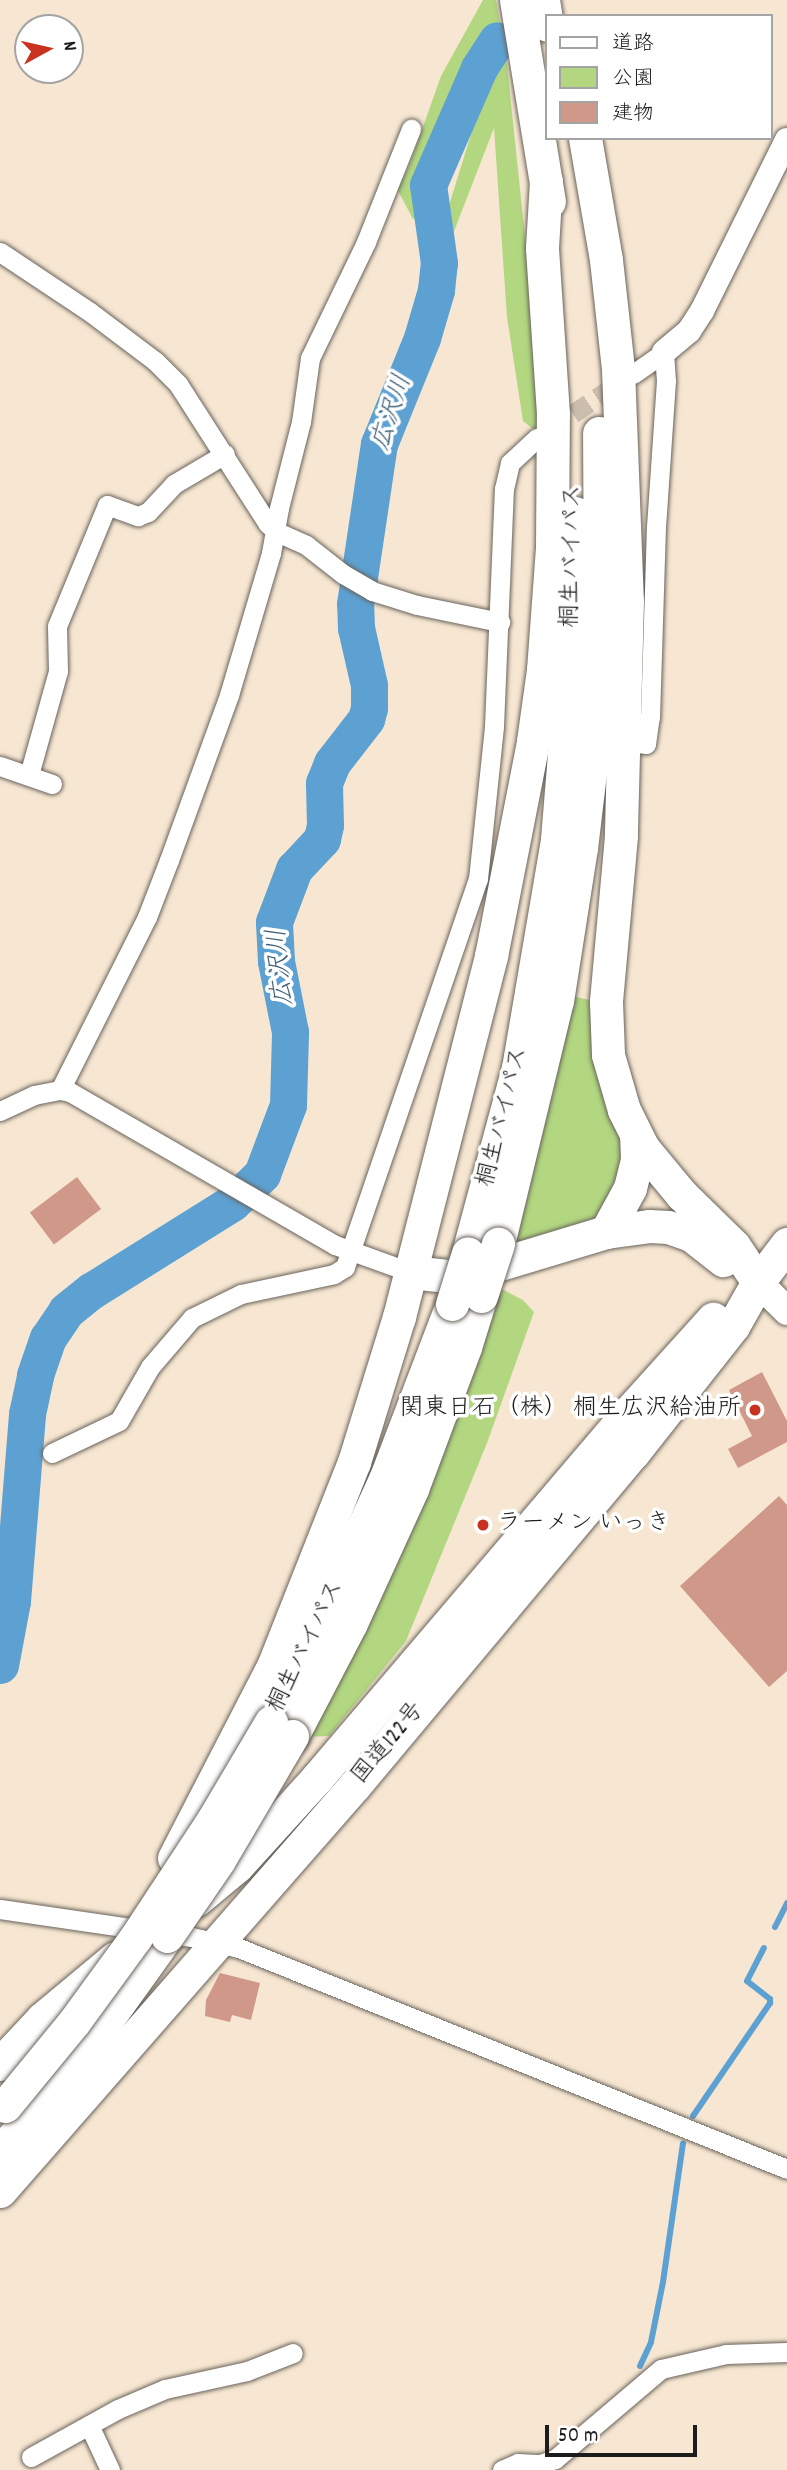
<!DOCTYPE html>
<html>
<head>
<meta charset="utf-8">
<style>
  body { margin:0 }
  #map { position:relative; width:787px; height:2470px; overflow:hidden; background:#f7e7d2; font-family:Dekko,"Klee One",sans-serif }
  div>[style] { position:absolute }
  .green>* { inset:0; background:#b2d780 }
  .stream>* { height:6px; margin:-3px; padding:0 3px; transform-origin:3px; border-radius:3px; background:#5da1d2 }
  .river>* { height:37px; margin:-18.5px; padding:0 18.5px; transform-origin:18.5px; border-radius:18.5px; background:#5da1d2 }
  .building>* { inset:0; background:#d09888; transform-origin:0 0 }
  .minor-tunnel>* { height:19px; margin-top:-9.5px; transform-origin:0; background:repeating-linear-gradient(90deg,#cbbeae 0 19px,transparent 0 29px) }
  .roads { filter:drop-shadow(0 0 2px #69635c) drop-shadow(0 0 2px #69635c) }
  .minor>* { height:19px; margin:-9.5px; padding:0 9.5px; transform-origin:9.5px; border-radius:9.5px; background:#fff }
  .tertiary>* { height:24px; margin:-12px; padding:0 12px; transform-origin:12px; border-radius:12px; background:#fff }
  .secondary>* { height:28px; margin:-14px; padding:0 14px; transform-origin:14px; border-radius:14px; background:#fff }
  .trunk>* { height:33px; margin:-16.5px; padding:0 16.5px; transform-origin:16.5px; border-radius:16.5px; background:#fff }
  .bridges { filter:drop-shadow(0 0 2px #69635c) drop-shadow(0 0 2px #69635c) }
  .trunk-bridge>* { height:33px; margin:-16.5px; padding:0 16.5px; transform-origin:16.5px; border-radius:16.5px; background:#fff }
  .dots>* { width:19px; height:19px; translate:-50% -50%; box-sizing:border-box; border:4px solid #fff; border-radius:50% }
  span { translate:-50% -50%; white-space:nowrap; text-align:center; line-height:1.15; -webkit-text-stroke:7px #fff; paint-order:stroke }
  .street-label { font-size:24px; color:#1c1c1c }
  .poi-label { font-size:24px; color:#1c1c1c }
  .right { translate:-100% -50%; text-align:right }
  .left { translate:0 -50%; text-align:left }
  .water-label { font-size:26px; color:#3c5e77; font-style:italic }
  .legend { position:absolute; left:545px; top:14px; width:228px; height:126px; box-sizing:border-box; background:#fff; border:2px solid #a4a4a4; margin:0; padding:9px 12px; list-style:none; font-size:21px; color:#1c1c1c }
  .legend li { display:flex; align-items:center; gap:14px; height:35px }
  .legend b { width:35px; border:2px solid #a4a4a4 }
  .north { position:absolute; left:14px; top:14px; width:70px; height:70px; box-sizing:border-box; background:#fff; border:2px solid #a4a4a4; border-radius:50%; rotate:82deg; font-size:19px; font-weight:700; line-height:28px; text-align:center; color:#1c1c1c }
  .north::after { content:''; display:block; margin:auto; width:24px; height:32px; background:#c8321e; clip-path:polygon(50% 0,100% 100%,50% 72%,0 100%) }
  .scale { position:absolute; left:545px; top:2425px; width:152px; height:32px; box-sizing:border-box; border:4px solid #1c1c1c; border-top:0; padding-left:9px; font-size:21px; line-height:24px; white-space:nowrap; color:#1c1c1c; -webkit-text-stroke:5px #fff; paint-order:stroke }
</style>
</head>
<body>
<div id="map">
  <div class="green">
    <i style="clip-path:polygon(483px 0,496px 0,507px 65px,538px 360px,537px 432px,523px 421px,507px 317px,494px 128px,388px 402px,482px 99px,500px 56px,495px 26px,471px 66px,422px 177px,420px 202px,423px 217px,413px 219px,397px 189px,408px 169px,441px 76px)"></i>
    <i style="clip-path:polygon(572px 996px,598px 1002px,627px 1153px,599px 1216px,588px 1224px,513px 1244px)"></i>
    <i style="clip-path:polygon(500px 1288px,523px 1300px,534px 1312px,487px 1443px,406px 1641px,329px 1736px,305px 1737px)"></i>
  </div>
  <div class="stream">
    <i style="left:775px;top:1927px;width:27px;rotate:-63deg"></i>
    <i style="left:693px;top:2116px;width:137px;rotate:-55.7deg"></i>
    <i style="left:770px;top:2003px;width:4px;rotate:-90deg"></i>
    <i style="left:770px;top:1999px;width:29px;rotate:-142deg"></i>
    <i style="left:747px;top:1981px;width:37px;rotate:-63deg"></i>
    <i style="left:640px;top:2366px;width:26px;rotate:-65deg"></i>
    <i style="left:651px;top:2342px;width:61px;rotate:-78.7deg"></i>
    <i style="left:663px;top:2282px;width:140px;rotate:-81.8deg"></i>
  </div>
  <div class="river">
    <i style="left:0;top:1665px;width:65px;rotate:-79.4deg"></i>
    <i style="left:12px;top:1601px;width:188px;rotate:-85.4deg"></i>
    <i style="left:27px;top:1414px;width:40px;rotate:-78deg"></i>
    <i style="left:35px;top:1375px;width:39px;rotate:-71deg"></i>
    <i style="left:48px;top:1338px;width:32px;rotate:-56deg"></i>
    <i style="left:66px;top:1311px;width:32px;rotate:-39deg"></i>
    <i style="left:91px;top:1291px;width:166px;rotate:-32deg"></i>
    <i style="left:232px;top:1203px;width:42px;rotate:-44deg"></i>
    <i style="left:262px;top:1174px;width:74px;rotate:-69.4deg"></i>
    <i style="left:288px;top:1105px;width:73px;rotate:-88.4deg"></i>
    <i style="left:290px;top:1032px;width:72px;rotate:-101.2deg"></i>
    <i style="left:276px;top:961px;width:39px;rotate:-93deg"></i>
    <i style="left:274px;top:922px;width:57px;rotate:-69.3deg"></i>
    <i style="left:294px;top:869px;width:41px;rotate:-47deg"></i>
    <i style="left:322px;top:839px;width:14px;rotate:-78deg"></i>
    <i style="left:325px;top:825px;width:42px;rotate:-91.4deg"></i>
    <i style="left:324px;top:783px;width:22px;rotate:-68deg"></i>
    <i style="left:332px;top:763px;width:56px;rotate:-52.3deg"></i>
    <i style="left:366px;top:719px;width:11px;rotate:-75deg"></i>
    <i style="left:369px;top:708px;width:23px;rotate:-90deg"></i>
    <i style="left:369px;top:685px;width:58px;rotate:-102.8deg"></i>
    <i style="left:356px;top:628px;width:24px;rotate:-92deg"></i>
    <i style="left:355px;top:604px;width:162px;rotate:-81.5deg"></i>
    <i style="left:379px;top:444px;width:114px;rotate:-67.9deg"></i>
    <i style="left:422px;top:338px;width:50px;rotate:-73.7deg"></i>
    <i style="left:436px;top:290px;width:27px;rotate:-84deg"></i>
    <i style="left:439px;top:263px;width:79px;rotate:-98deg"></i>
    <i style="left:428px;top:185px;width:128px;rotate:-66.4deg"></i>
    <i style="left:479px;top:68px;width:33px;rotate:-57deg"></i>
  </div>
  <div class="building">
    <i style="left:77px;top:1177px;width:40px;height:59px;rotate:53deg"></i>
    <i style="clip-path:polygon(762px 1372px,787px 1421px,787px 1442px,738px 1468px,728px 1449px,752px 1436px,729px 1390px)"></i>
    <i style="clip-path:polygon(779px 1496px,787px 1505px,787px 1671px,769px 1687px,680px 1586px)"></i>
    <i style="clip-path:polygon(220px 1973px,260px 1983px,251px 2020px,232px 2015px,230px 2022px,205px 2016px,206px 2000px)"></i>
  </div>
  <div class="minor-tunnel">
    <i style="left:549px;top:430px;width:89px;rotate:-34deg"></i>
  </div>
  <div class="roads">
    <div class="minor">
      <i style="left:0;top:252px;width:108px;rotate:33.7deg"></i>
      <i style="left:90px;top:312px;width:81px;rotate:37deg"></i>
      <i style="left:155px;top:361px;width:33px;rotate:45deg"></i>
      <i style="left:178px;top:384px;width:166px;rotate:57.3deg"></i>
      <i style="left:268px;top:524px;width:12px;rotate:42deg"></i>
      <i style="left:277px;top:532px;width:32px;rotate:24deg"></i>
      <i style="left:306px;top:545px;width:47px;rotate:38.1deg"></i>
      <i style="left:343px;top:574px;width:34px;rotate:30deg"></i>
      <i style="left:372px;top:591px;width:47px;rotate:17.3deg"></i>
      <i style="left:417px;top:605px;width:85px;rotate:11.6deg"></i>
      <i style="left:633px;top:374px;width:38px;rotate:-35deg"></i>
      <i style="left:625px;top:742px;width:21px;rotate:5deg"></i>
      <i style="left:646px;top:744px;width:27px;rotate:-82deg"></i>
      <i style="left:650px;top:717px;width:190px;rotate:-88.2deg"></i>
      <i style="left:656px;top:527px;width:146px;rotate:-86.1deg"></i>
      <i style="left:666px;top:381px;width:29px;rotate:-94deg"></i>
      <i style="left:0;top:766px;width:55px;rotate:19.1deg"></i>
      <i style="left:29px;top:775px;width:108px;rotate:-74.4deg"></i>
      <i style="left:58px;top:671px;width:45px;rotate:-91.3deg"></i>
      <i style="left:57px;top:626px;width:131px;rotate:-67.5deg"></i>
      <i style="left:107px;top:505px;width:33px;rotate:20deg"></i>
      <i style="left:138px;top:516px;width:11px;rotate:-22deg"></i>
      <i style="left:148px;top:512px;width:38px;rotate:-47deg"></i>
      <i style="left:174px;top:484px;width:59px;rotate:-30.5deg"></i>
      <i style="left:60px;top:1090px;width:194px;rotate:-63.3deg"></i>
      <i style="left:147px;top:917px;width:61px;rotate:-68.9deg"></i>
      <i style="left:169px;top:860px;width:176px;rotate:-70deg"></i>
      <i style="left:229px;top:695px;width:148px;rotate:-73.5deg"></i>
      <i style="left:271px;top:553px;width:46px;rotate:-79.9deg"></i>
      <i style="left:279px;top:508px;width:89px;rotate:-75.7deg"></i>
      <i style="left:301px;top:422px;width:65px;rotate:-82deg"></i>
      <i style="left:310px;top:358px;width:129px;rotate:-64.2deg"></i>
      <i style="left:366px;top:242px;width:122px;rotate:-68.3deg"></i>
      <i style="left:0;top:1111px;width:38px;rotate:-25deg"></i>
      <i style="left:34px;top:1095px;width:26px;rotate:-11deg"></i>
      <i style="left:60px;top:1090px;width:10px;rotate:11deg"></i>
      <i style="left:70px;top:1092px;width:306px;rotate:30deg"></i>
      <i style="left:335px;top:1245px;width:80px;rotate:19.8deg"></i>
      <i style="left:52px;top:1453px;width:74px;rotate:-25.5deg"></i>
      <i style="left:119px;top:1421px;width:62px;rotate:-60.1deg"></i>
      <i style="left:150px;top:1367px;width:65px;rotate:-49.4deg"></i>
      <i style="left:192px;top:1318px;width:55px;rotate:-26.1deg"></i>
      <i style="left:241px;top:1294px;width:95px;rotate:-12.1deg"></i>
      <i style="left:334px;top:1274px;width:13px;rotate:-32deg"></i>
      <i style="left:345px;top:1267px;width:410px;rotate:-71.1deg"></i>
      <i style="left:478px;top:879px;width:154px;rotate:-84deg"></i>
      <i style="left:494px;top:726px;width:237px;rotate:-87.6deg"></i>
      <i style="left:504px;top:489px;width:27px;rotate:-77deg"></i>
      <i style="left:510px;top:463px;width:37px;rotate:-43deg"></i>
      <i style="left:0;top:1909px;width:194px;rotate:8.3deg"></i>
      <i style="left:192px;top:1937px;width:48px;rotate:13.2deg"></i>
      <i style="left:239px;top:1948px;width:591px;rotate:21.96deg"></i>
      <i style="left:89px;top:2425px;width:50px;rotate:65deg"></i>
      <i style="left:31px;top:2457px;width:99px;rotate:-28.9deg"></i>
      <i style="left:118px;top:2409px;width:51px;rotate:-23.1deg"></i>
      <i style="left:165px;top:2389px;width:84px;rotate:-12.4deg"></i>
      <i style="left:247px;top:2371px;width:49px;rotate:-21.4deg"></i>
      <i style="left:502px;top:2470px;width:17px;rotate:-24deg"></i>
      <i style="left:518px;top:2463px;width:22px;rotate:3deg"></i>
      <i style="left:540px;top:2464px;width:16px;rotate:-18deg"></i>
      <i style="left:555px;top:2459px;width:139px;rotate:-40.3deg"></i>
      <i style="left:661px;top:2369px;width:67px;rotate:-13deg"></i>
      <i style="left:726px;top:2354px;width:61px;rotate:-1.9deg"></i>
    </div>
    <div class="tertiary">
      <i style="left:664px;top:352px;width:33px;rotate:-40deg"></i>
      <i style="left:689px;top:331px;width:24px;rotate:-57deg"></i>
      <i style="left:702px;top:311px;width:191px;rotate:-63.6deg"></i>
    </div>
    <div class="secondary">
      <i style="left:758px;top:1282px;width:41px;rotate:45deg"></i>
    </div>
    <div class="trunk">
      <i style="left:516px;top:0;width:204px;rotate:80.7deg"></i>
      <i style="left:543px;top:0;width:25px;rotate:81deg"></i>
      <i style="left:585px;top:138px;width:124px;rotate:80.2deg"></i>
      <i style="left:606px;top:260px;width:110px;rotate:83.7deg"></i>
      <i style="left:618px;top:369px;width:232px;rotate:87.8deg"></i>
      <i style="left:627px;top:601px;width:235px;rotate:91.5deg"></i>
      <i style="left:621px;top:836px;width:167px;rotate:95.2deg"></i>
      <i style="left:606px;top:1002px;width:53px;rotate:87.8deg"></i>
      <i style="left:608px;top:1055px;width:57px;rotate:73.8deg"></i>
      <i style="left:624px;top:1110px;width:42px;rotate:63.4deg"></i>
      <i style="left:643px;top:1148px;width:60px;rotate:50.4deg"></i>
      <i style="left:681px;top:1194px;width:74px;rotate:44.5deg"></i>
      <i style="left:734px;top:1246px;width:43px;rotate:56.3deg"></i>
      <i style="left:606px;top:1232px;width:50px;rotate:-61.4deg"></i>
      <i style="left:630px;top:1188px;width:29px;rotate:-76deg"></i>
      <i style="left:637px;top:1160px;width:23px;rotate:-92deg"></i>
      <i style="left:498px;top:1244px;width:250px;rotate:-76.4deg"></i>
      <i style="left:557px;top:1001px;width:155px;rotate:-81.1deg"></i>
      <i style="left:581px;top:848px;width:77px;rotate:-83.2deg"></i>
      <i style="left:590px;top:772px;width:162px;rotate:-86.5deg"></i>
      <i style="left:600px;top:610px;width:177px;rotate:-90.3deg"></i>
      <i style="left:468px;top:1253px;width:192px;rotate:-74.9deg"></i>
      <i style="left:518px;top:1068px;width:232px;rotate:-80.3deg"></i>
      <i style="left:557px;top:839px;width:159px;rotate:-85.3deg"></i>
      <i style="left:570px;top:681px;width:168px;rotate:-88.3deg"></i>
      <i style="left:410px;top:1272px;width:47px;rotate:6.1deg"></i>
      <i style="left:457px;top:1277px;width:156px;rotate:-16.8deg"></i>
      <i style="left:606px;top:1232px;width:43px;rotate:-7.9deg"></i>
      <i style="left:649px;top:1226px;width:19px;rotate:3deg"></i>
      <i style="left:668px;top:1227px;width:24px;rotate:19deg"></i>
      <i style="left:691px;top:1235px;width:41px;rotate:38deg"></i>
      <i style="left:271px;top:1722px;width:59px;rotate:-62.6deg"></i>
      <i style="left:298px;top:1670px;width:212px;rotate:-65.5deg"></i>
      <i style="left:386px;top:1477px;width:185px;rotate:-69.1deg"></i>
      <i style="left:292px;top:1736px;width:127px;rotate:-62.4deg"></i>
      <i style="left:351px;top:1623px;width:147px;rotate:-65.5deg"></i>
      <i style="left:412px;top:1489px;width:152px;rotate:-69.5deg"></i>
      <i style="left:465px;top:1347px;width:53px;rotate:-72.6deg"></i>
      <i style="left:174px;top:1858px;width:218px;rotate:-62.7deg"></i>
      <i style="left:274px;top:1664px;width:217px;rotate:-68.4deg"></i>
      <i style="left:354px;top:1462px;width:152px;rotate:-72.8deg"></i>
      <i style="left:399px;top:1317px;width:373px;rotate:-75.7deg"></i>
      <i style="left:491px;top:956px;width:219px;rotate:-78.9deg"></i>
      <i style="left:533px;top:741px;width:72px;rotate:-82deg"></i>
      <i style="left:543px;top:670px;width:124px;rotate:-85.8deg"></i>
      <i style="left:552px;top:546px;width:132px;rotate:-89.6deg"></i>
      <i style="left:553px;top:414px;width:166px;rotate:-93.8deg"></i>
      <i style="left:542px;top:248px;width:67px;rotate:-86.6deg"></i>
      <i style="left:196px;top:1900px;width:53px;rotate:-39.7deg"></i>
      <i style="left:237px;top:1866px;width:120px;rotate:-47.7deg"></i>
      <i style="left:318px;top:1777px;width:463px;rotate:-49.6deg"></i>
      <i style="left:618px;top:1424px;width:142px;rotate:-47.9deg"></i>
      <i style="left:0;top:2064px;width:62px;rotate:-47deg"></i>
      <i style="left:42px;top:2019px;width:95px;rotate:-39.9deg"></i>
      <i style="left:0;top:2153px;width:149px;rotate:-50.7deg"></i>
      <i style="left:94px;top:2038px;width:125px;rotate:-54.4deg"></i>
      <i style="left:0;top:2191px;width:539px;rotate:-48.83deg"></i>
      <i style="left:355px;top:1785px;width:433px;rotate:-50.1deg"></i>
      <i style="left:633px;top:1453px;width:162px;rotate:-51.8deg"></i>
      <i style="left:733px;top:1326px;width:51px;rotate:-60.4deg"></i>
      <i style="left:758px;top:1282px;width:48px;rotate:-52.7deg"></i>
    </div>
  </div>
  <div class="bridges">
    <div class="trunk-bridge">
      <i style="left:481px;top:1296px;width:55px;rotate:-71.9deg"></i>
      <i style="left:452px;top:1304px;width:53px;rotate:-72.6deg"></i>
      <i style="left:167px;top:1936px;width:92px;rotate:-55.6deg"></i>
      <i style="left:219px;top:1860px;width:144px;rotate:-59.5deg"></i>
      <i style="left:5px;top:2106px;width:109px;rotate:-50.6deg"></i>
      <i style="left:74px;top:2022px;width:105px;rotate:-53.9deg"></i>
      <i style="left:136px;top:1937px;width:140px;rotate:-56.7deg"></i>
      <i style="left:213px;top:1820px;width:114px;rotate:-59.4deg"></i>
    </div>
  </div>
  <div class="dots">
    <i style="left:755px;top:1410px;background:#c8321e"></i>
    <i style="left:483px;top:1525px;background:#c8321e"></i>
  </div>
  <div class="street-label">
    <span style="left:573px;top:556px;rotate:-89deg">桐生バイパス</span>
    <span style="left:504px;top:1117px;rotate:-76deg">桐生バイパス</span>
    <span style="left:307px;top:1647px;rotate:-64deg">桐生バイパス</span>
    <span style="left:389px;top:1744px;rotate:-50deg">国道122号</span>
  </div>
  <div class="poi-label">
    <span class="right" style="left:741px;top:1410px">関東日石（株） 桐生広沢給油所</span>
    <span class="left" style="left:497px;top:1525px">ラーメン いっき</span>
  </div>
  <div class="water-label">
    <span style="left:393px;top:413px;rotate:-72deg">広沢川</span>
    <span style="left:282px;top:967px;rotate:-96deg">広沢川</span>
  </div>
  <ul class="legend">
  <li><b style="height:9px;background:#fff"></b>道路</li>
  <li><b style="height:19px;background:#b2d780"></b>公園</li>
  <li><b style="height:19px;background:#d09888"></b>建物</li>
  </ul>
  <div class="north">N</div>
  <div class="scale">50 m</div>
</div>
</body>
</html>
